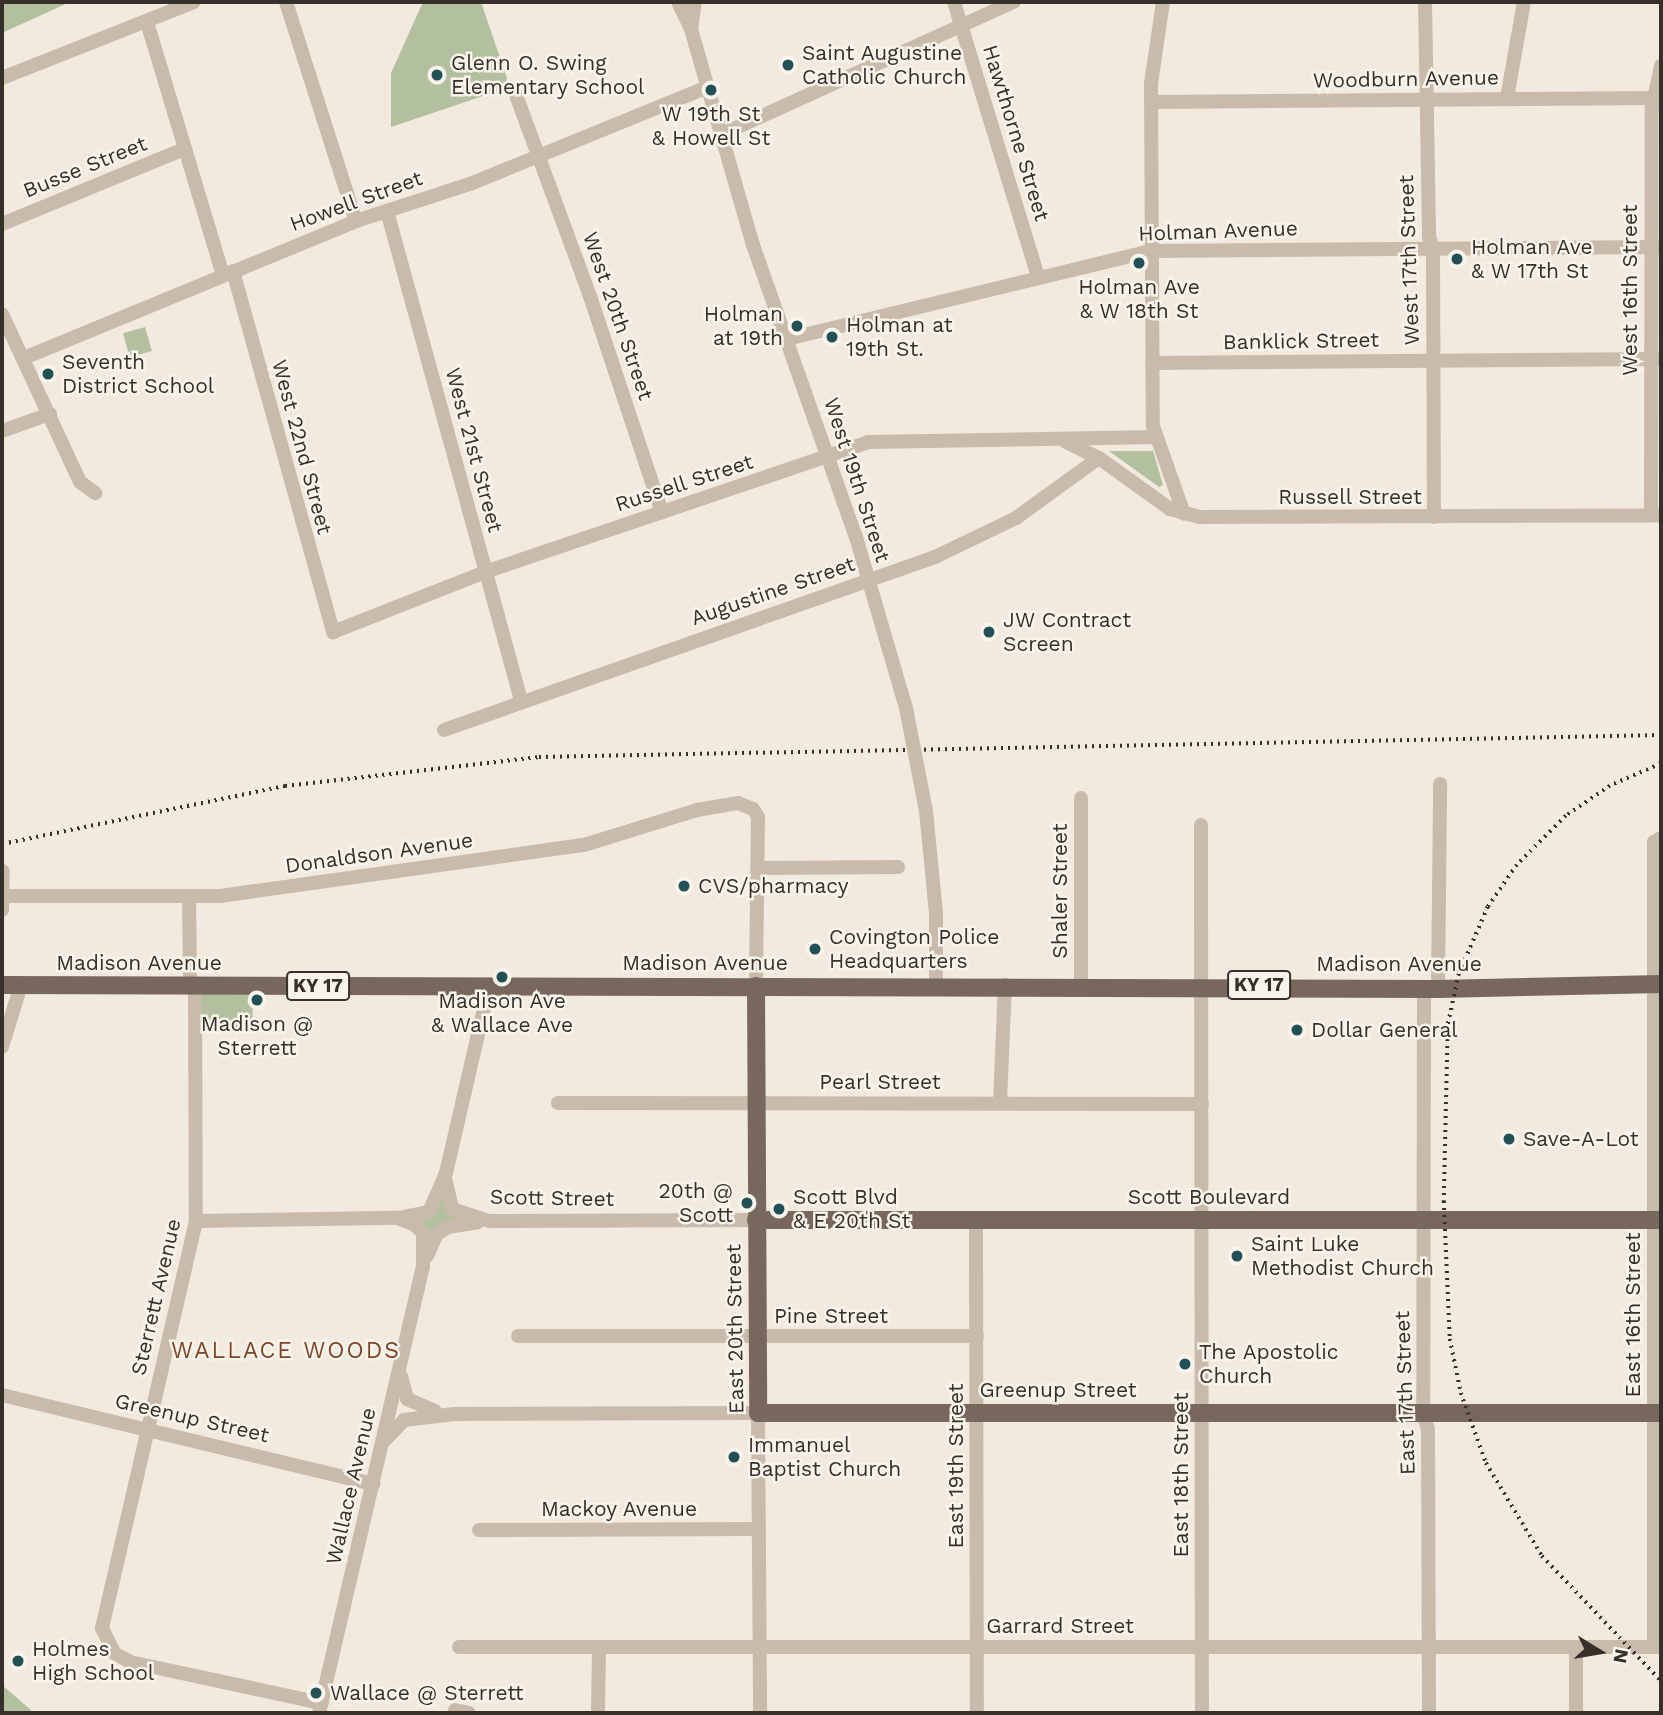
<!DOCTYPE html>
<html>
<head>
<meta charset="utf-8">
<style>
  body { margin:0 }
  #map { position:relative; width:1663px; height:1715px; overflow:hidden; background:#f2eadf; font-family:"Work Sans",sans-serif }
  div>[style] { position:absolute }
  .green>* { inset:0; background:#b3c09f; transform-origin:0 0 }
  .minor>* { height:14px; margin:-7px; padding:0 7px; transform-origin:7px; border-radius:7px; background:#c9bbab }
  .major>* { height:18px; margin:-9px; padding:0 9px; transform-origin:9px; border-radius:9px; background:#78675c }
  .rail>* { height:3.5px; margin-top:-1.75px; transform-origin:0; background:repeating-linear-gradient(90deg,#372f2a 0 2px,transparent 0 7px) }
  .minor-bridge>* { height:14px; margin:-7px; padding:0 7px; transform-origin:7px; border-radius:7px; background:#c9bbab }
  .dots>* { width:19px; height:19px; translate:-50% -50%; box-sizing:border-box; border:4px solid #f9f4eb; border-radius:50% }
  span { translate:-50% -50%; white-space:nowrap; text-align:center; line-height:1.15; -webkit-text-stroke:5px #f9f4eb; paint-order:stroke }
  .shield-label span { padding:2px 5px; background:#f9f4eb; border:2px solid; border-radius:5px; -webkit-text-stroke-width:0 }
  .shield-label { font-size:19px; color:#372f2a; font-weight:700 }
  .poi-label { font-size:21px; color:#372f2a }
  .left { translate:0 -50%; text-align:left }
  .right { translate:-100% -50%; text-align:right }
  .street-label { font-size:21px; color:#372f2a }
  .neighbourhood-label { font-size:23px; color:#824327; letter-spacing:2px }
  .frame { position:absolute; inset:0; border:4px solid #372f2a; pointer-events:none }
  .north { position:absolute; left:1565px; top:1617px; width:70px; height:70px; -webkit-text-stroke:5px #f9f4eb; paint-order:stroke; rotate:101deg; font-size:19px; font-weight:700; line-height:28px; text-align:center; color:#372f2a }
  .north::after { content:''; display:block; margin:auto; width:24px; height:32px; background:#372f2a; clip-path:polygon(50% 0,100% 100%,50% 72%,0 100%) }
</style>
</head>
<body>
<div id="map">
  <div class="green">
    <i style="clip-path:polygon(2px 2px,70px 2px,2px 33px)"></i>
    <i style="clip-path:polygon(423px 2px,481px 2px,507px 78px,504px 89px,391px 127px,391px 73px)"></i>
    <i style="left:145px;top:327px;width:25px;height:23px;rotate:74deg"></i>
    <i style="clip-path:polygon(1109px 451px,1153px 451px,1163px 485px,1159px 487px)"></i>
    <i style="left:195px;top:985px;width:58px;height:45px;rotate:1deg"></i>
    <i style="clip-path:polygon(438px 1195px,461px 1215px,461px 1224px,431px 1247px,418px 1215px)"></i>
    <i style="clip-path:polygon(2px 1685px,31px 1710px,28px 1713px,2px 1713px)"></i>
  </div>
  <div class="minor">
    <i style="left:286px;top:2px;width:230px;rotate:72.3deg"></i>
    <i style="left:678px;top:2px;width:30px;rotate:64deg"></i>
    <i style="left:691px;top:29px;width:225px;rotate:74deg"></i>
    <i style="left:753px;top:245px;width:310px;rotate:70.6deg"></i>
    <i style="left:856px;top:537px;width:178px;rotate:73.7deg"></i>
    <i style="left:954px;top:2px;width:288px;rotate:73deg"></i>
    <i style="left:1163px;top:2px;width:82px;rotate:98.4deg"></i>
    <i style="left:1151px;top:83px;width:343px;rotate:89.7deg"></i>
    <i style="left:1153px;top:426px;width:93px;rotate:70.6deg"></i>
    <i style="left:1425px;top:2px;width:235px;rotate:89deg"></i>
    <i style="left:1429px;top:237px;width:12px;rotate:70deg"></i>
    <i style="left:1433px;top:248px;width:269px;rotate:89.8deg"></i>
    <i style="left:147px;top:22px;width:264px;rotate:73.3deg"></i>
    <i style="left:691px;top:29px;width:27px;rotate:-82deg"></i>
    <i style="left:2px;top:78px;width:206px;rotate:-21.6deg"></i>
    <i style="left:516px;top:95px;width:214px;rotate:69.8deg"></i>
    <i style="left:590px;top:296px;width:228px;rotate:71.6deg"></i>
    <i style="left:1507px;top:98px;width:97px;rotate:-80deg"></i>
    <i style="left:1151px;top:102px;width:510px;rotate:-0.45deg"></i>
    <i style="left:718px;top:136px;width:325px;rotate:-24.4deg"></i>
    <i style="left:387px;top:211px;width:507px;rotate:74.68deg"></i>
    <i style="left:2px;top:224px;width:197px;rotate:-22.4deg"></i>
    <i style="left:233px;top:271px;width:375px;rotate:74.5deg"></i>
    <i style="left:333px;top:632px;width:163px;rotate:-21.5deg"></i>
    <i style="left:485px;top:572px;width:404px;rotate:-18.7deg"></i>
    <i style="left:868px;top:442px;width:288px;rotate:-1deg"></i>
    <i style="left:2px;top:314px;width:185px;rotate:65.1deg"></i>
    <i style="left:80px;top:482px;width:19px;rotate:36deg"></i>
    <i style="left:787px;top:339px;width:375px;rotate:-13.6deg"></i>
    <i style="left:1152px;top:251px;width:509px;rotate:-0.45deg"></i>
    <i style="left:24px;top:358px;width:359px;rotate:-22.4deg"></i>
    <i style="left:356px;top:221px;width:120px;rotate:-18deg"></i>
    <i style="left:470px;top:184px;width:254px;rotate:-22.2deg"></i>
    <i style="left:1152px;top:363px;width:509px;rotate:-0.45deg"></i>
    <i style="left:2px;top:431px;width:51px;rotate:-19.5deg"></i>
    <i style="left:1066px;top:442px;width:37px;rotate:26deg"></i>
    <i style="left:1099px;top:458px;width:87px;rotate:35.7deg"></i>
    <i style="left:1170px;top:509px;width:30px;rotate:15deg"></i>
    <i style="left:1199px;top:517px;width:462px;rotate:-0.2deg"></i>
    <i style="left:1651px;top:515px;width:407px;rotate:-89.9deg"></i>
    <i style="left:1652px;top:108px;width:43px;rotate:-77.9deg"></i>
    <i style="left:444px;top:730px;width:521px;rotate:-19.41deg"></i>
    <i style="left:935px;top:557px;width:90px;rotate:-25.7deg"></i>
    <i style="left:1016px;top:518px;width:102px;rotate:-35.9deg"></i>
    <i style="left:1081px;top:798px;width:187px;rotate:90deg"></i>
    <i style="left:926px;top:811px;width:102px;rotate:84.4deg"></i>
    <i style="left:936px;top:913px;width:72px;rotate:90deg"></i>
    <i style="left:1201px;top:825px;width:888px;rotate:89.94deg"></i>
    <i style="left:758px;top:868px;width:140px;rotate:-0.4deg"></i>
    <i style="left:2px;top:896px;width:218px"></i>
    <i style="left:220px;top:896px;width:368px;rotate:-8deg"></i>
    <i style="left:584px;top:845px;width:118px;rotate:-17.2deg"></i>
    <i style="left:697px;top:810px;width:42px;rotate:-9.7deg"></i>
    <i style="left:738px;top:803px;width:16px;rotate:22deg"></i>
    <i style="left:753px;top:809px;width:9px;rotate:58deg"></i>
    <i style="left:758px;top:817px;width:169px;rotate:90.7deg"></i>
    <i style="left:189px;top:896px;width:82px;rotate:89.3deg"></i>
    <i style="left:190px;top:978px;width:9px;rotate:54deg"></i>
    <i style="left:195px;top:985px;width:236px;rotate:89.8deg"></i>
    <i style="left:196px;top:1221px;width:418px;rotate:103deg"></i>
    <i style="left:102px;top:1628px;width:28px;rotate:64deg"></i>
    <i style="left:114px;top:1653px;width:18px;rotate:29deg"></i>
    <i style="left:130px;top:1662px;width:196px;rotate:12.1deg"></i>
    <i style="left:2px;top:910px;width:39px;rotate:-89deg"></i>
    <i style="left:1424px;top:988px;width:425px;rotate:90.1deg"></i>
    <i style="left:1423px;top:1413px;width:17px;rotate:73deg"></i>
    <i style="left:1428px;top:1429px;width:284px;rotate:89.8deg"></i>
    <i style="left:1438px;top:989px;width:205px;rotate:-89.4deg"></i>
    <i style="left:2px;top:1047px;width:65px;rotate:-73deg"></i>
    <i style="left:558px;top:1103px;width:644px;rotate:0.09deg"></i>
    <i style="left:1000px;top:1103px;width:118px;rotate:-87.6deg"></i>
    <i style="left:446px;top:1182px;width:28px;rotate:77deg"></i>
    <i style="left:452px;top:1209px;width:40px;rotate:18deg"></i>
    <i style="left:490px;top:1221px;width:266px;rotate:-0.2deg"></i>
    <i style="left:976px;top:1219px;width:494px;rotate:89.9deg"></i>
    <i style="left:196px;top:1221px;width:202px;rotate:-0.9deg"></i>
    <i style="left:398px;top:1218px;width:32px;rotate:-11deg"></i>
    <i style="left:429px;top:1212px;width:43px;rotate:-66.4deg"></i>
    <i style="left:446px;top:1173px;width:191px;rotate:-77deg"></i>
    <i style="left:427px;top:1256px;width:24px;rotate:-66deg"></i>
    <i style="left:437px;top:1234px;width:13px;rotate:-32deg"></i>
    <i style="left:448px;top:1227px;width:30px;rotate:-9deg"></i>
    <i style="left:518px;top:1336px;width:459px"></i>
    <i style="left:401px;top:1376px;width:24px;rotate:75deg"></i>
    <i style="left:407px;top:1399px;width:30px;rotate:23deg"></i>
    <i style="left:2px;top:1395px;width:382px;rotate:13.5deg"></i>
    <i style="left:383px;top:1442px;width:30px;rotate:-46deg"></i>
    <i style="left:404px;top:1420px;width:51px;rotate:-6.7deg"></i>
    <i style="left:455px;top:1414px;width:303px;rotate:-0.2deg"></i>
    <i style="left:758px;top:1413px;width:300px;rotate:89.6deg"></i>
    <i style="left:479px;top:1530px;width:280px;rotate:-0.2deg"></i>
    <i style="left:1654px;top:1646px;width:804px;rotate:-90deg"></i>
    <i style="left:1654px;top:842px;width:8px;rotate:-30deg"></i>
    <i style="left:459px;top:1647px;width:1202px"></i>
    <i style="left:455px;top:1710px;width:14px;rotate:12deg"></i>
    <i style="left:319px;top:1713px;width:458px;rotate:-76.9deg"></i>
    <i style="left:423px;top:1267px;width:34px;rotate:-90deg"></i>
    <i style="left:423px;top:1233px;width:11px;rotate:-135deg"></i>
    <i style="left:415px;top:1225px;width:18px;rotate:-158deg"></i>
    <i style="left:598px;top:1713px;width:66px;rotate:-89.1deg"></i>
    <i style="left:1576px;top:1713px;width:65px;rotate:-90deg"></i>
  </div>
  <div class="major">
    <i style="left:2px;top:985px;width:1436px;rotate:0.16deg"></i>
    <i style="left:1438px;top:989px;width:223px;rotate:-1.3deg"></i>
    <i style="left:756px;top:986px;width:427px;rotate:89.7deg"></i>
    <i style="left:758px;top:1413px;width:903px"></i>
    <i style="left:756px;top:1220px;width:905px"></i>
  </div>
  <div class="rail">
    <i style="left:1661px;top:764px;width:56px;rotate:156.7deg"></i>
    <i style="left:1610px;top:786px;width:53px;rotate:145.7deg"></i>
    <i style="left:1566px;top:816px;width:69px;rotate:135deg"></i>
    <i style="left:1517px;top:865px;width:51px;rotate:124.6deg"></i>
    <i style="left:1488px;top:907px;width:73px;rotate:113.4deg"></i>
    <i style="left:1459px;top:974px;width:52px;rotate:102.2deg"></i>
    <i style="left:1448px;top:1025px;width:176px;rotate:91.3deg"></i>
    <i style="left:1444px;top:1201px;width:138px;rotate:87.5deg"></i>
    <i style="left:1450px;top:1339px;width:55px;rotate:78.5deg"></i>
    <i style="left:1461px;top:1393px;width:74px;rotate:70.3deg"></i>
    <i style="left:1486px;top:1463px;width:109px;rotate:58.9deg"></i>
    <i style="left:1542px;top:1556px;width:173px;rotate:46.4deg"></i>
    <i style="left:2px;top:844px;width:289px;rotate:-11.6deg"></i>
    <i style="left:285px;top:786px;width:256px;rotate:-6.5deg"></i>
    <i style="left:539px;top:757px;width:1122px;rotate:-1.12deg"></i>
  </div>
  <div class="minor-bridge">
    <i style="left:906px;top:708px;width:105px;rotate:79deg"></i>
  </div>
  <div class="dots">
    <i style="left:788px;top:65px;background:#215057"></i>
    <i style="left:437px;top:75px;background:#215057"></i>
    <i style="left:711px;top:90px;background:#215057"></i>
    <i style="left:1457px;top:259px;background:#215057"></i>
    <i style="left:1139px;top:263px;background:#215057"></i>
    <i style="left:797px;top:326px;background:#215057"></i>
    <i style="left:832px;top:337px;background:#215057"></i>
    <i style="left:48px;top:374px;background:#215057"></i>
    <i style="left:989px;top:632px;background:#215057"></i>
    <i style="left:684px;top:886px;background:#215057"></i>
    <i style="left:815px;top:949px;background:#215057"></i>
    <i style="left:502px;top:977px;background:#215057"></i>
    <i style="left:257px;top:1000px;background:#215057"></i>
    <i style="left:1297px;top:1030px;background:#215057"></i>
    <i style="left:1509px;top:1139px;background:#215057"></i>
    <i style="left:747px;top:1203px;background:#215057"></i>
    <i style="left:779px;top:1209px;background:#215057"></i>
    <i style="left:1237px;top:1256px;background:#215057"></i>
    <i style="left:1185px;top:1364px;background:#215057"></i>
    <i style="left:734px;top:1457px;background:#215057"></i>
    <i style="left:18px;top:1661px;background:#215057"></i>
    <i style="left:316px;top:1693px;background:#215057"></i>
  </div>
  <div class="shield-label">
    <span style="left:1259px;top:985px">KY 17</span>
    <span style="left:318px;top:986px">KY 17</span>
  </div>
  <div class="poi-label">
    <span class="left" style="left:802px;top:65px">Saint Augustine<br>Catholic Church</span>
    <span class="left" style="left:451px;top:75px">Glenn O. Swing<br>Elementary School</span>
    <span style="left:711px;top:126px">W 19th St<br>&amp; Howell St</span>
    <span class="left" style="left:1471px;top:259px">Holman Ave<br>&amp; W 17th St</span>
    <span style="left:1139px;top:299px">Holman Ave<br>&amp; W 18th St</span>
    <span class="right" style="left:783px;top:326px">Holman<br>at 19th</span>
    <span class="left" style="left:846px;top:337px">Holman at<br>19th St.</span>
    <span class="left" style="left:62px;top:374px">Seventh<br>District School</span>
    <span class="left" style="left:1003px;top:632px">JW Contract<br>Screen</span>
    <span class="left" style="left:698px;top:886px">CVS/pharmacy</span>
    <span class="left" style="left:829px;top:949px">Covington Police<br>Headquarters</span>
    <span style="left:502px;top:1013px">Madison Ave<br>&amp; Wallace Ave</span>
    <span style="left:257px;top:1036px">Madison @<br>Sterrett</span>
    <span class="left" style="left:1311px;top:1030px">Dollar General</span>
    <span class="left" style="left:1523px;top:1139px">Save-A-Lot</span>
    <span class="right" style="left:733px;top:1203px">20th @<br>Scott</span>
    <span class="left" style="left:793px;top:1209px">Scott Blvd<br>&amp; E 20th St</span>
    <span class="left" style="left:1251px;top:1256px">Saint Luke<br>Methodist Church</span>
    <span class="left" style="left:1199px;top:1364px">The Apostolic<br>Church</span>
    <span class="left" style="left:748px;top:1457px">Immanuel<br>Baptist Church</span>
    <span class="left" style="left:32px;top:1661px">Holmes<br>High School</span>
    <span class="left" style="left:330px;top:1693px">Wallace @ Sterrett</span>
  </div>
  <div class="street-label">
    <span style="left:1406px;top:79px;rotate:-1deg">Woodburn Avenue</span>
    <span style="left:1016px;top:133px;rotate:73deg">Hawthorne Street</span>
    <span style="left:85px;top:167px;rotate:-22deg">Busse Street</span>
    <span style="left:356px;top:201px;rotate:-20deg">Howell Street</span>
    <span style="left:1218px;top:231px;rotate:-2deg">Holman Avenue</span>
    <span style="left:1409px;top:260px;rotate:-92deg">West 17th Street</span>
    <span style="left:1630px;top:290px;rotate:-90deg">West 16th Street</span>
    <span style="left:618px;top:316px;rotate:71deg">West 20th Street</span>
    <span style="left:1301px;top:341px;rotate:-1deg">Banklick Street</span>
    <span style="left:302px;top:447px;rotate:75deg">West 22nd Street</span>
    <span style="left:474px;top:450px;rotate:75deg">West 21st Street</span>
    <span style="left:857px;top:480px;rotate:72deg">West 19th Street</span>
    <span style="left:684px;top:483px;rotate:-18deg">Russell Street</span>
    <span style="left:1350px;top:497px">Russell Street</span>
    <span style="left:773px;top:591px;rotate:-19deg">Augustine Street</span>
    <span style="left:379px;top:853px;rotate:-8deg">Donaldson Avenue</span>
    <span style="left:1060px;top:891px;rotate:-90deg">Shaler Street</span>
    <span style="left:139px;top:963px">Madison Avenue</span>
    <span style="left:705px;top:963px">Madison Avenue</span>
    <span style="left:1399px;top:964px">Madison Avenue</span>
    <span style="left:880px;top:1082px">Pearl Street</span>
    <span style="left:1209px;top:1197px">Scott Boulevard</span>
    <span style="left:552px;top:1198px;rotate:1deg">Scott Street</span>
    <span style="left:156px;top:1297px;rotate:-77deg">Sterrett Avenue</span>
    <span style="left:1633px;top:1315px;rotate:-90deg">East 16th Street</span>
    <span style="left:831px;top:1316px">Pine Street</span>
    <span style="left:735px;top:1329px;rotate:-91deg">East 20th Street</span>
    <span style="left:1058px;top:1390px">Greenup Street</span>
    <span style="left:1405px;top:1393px;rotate:-92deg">East 17th Street</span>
    <span style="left:192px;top:1418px;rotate:13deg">Greenup Street</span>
    <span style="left:956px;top:1466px;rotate:-90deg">East 19th Street</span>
    <span style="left:1181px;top:1475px;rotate:-90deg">East 18th Street</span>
    <span style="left:351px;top:1486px;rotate:-77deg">Wallace Avenue</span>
    <span style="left:619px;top:1509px">Mackoy Avenue</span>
    <span style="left:1060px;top:1626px">Garrard Street</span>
  </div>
  <div class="neighbourhood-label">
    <span style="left:286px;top:1351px">WALLACE WOODS</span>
  </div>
  <div class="frame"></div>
  <div class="north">N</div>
</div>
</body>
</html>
